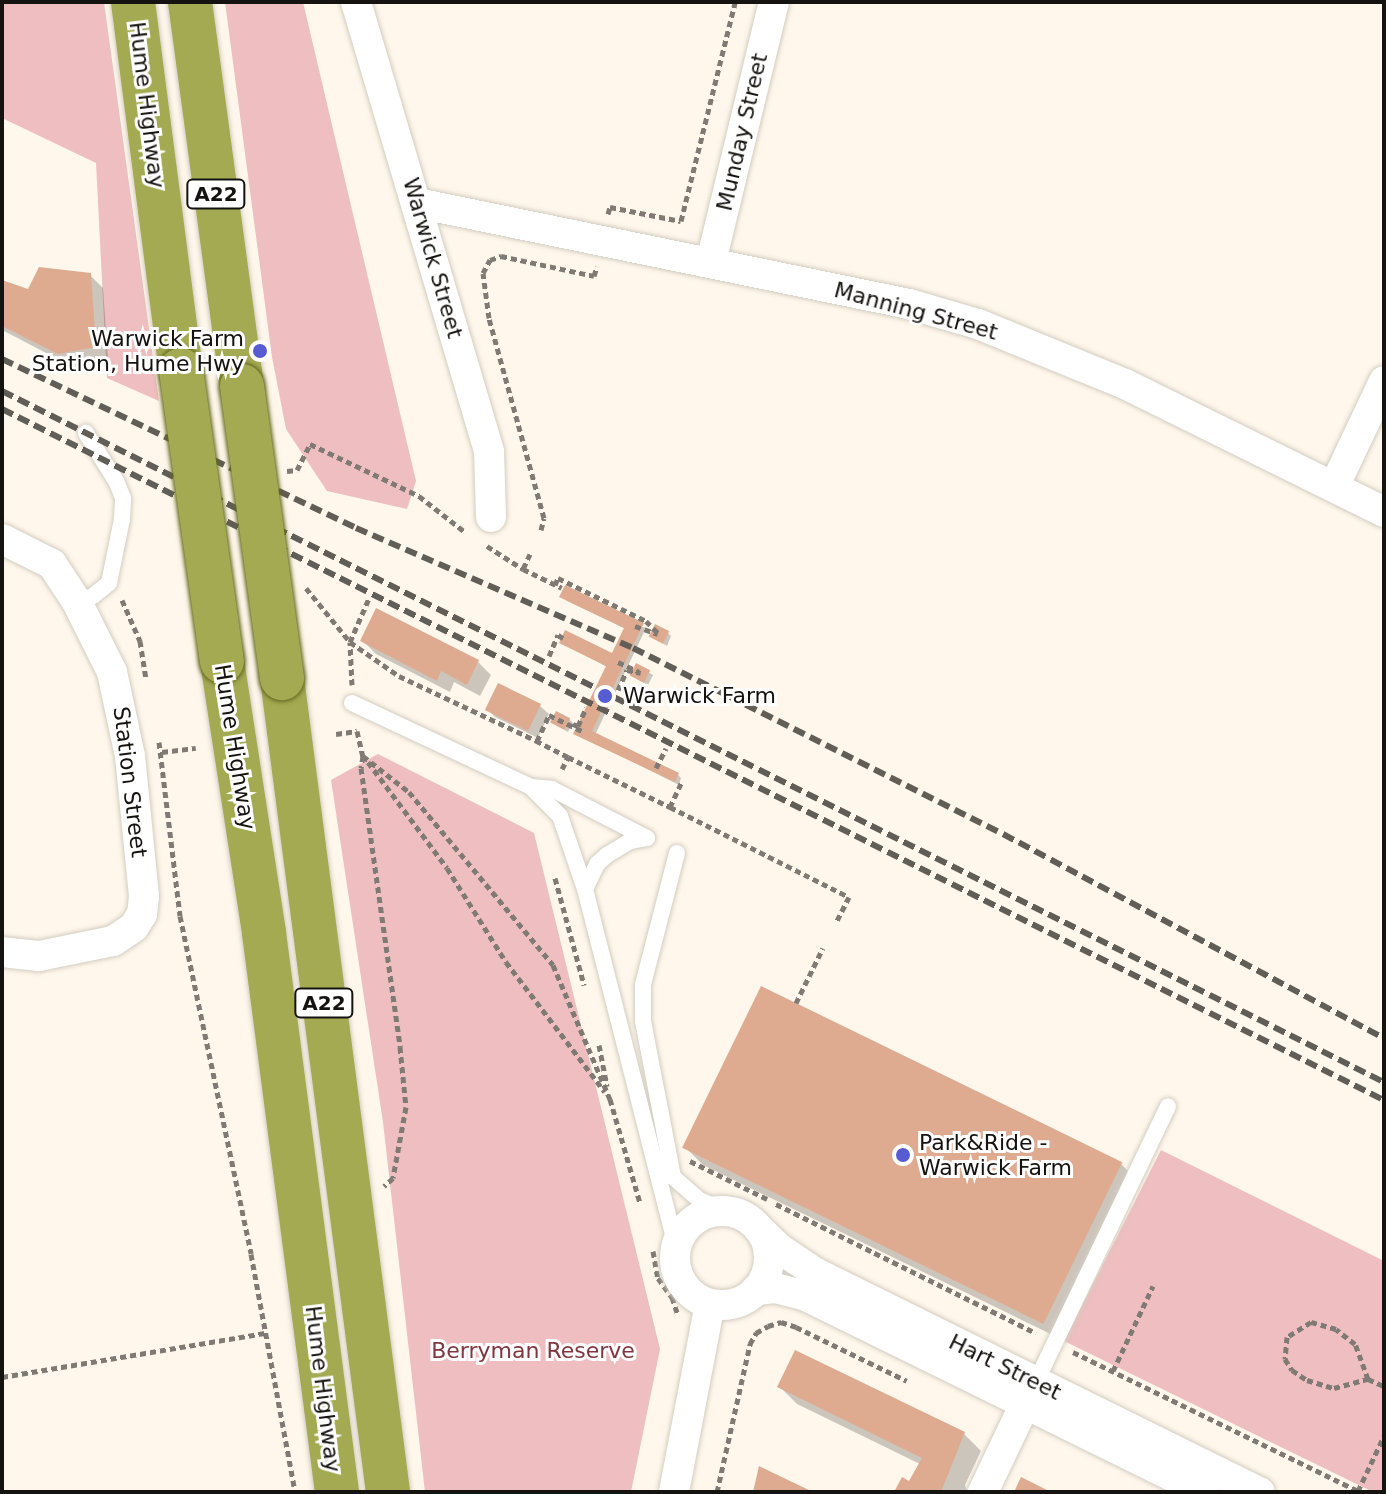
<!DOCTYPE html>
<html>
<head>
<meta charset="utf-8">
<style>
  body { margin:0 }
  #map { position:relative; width:1386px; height:1494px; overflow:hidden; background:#fff7eb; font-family:"DejaVu Sans",sans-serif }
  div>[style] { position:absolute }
  .green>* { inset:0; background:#eebec0 }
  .shadow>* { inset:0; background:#0003 }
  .building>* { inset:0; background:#dfab90; transform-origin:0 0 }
  .path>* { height:5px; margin-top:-2.5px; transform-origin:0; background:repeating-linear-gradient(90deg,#7f7a73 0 6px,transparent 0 10px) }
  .roads { filter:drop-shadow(0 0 2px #d3cdc1) drop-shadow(0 0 2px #d3cdc1) }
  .service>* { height:16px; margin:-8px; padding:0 8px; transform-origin:8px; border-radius:8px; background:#fff }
  .minor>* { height:30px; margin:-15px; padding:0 15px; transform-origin:15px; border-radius:15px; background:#fff }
  .minor>.ring { margin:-15px; padding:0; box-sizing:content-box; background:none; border:30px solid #fff; border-radius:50% }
  .trunk>* { height:44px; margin:-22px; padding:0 22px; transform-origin:22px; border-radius:22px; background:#a3aa52 }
  .rail>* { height:6px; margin-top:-3px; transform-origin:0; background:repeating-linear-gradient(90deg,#615d57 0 12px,transparent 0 18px) }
  .bridges { filter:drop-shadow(0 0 2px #62681e) drop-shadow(0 0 2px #62681e) }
  .trunk-bridge>* { height:44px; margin:-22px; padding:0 22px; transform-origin:22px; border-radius:22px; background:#a3aa52 }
  .dots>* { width:22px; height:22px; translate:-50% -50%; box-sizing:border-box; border:4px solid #fff; border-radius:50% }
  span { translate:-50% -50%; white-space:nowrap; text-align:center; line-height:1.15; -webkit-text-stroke:6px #fff; paint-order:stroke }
  .shield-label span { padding:2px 6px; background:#fff; border:2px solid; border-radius:6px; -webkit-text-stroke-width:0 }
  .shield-label { font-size:20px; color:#15130f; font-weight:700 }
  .street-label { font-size:22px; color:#15130f }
  .poi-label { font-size:22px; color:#15130f }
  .right { translate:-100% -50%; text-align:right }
  .left { translate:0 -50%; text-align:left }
  .park-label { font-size:22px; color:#80363f }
  .frame { position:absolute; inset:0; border:4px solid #15130f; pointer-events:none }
</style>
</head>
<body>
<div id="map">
  <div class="green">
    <i style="clip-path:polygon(2px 2px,104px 2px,159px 401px,107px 378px,96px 163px,2px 118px)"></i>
    <i style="clip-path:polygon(225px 2px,303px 2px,416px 481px,407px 509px,327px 491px,286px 429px,272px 357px)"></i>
    <i style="clip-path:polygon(378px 754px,534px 833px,660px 1349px,631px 1492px,425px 1492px,383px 1122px,331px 780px)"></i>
    <i style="clip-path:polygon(1161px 1150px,1384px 1261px,1384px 1492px,1373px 1492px,1064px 1341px)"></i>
  </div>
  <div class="shadow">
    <i style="clip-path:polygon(90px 275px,103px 288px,108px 360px,73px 367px,2px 330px,2px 283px,29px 291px)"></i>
    <i style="clip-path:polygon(565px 600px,646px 628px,595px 735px,678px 775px,681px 778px,679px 785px,575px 733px,607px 667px,561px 642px,613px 655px,626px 629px)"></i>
    <i style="clip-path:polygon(668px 633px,671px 636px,667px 646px,651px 636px)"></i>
    <i style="clip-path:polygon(363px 641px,477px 661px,491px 675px,480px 696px,454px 682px,450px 692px,376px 654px)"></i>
    <i style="clip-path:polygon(637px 666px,653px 675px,648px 685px,637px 679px)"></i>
    <i style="clip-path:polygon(540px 706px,549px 714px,538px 738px,495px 717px,487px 709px)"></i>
    <i style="clip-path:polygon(569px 719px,573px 723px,568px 732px,557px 726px)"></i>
    <i style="clip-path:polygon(685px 1147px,1120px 1163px,1138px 1181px,1061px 1339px,703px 1165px)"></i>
    <i style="clip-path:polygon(780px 1387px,964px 1434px,981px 1451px,965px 1485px,967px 1492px,896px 1492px,910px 1484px,920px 1464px,797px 1404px)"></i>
  </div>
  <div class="building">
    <i style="clip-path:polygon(39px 267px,91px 273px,96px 347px,58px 354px,2px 326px,2px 280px,28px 289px)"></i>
    <i style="clip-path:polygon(565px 585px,644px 623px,592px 731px,679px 773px,675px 782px,573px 734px,606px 666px,559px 643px,565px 630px,612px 653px,624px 628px,559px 597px)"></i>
    <i style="clip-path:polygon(376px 608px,479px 660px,467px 685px,441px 671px,437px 681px,360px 641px)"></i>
    <i style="left:655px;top:624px;width:16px;height:14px;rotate:27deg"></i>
    <i style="left:636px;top:663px;width:16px;height:14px;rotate:27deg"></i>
    <i style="left:498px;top:683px;width:48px;height:30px;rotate:26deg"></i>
    <i style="left:556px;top:711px;width:16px;height:13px;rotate:27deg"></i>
    <i style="left:761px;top:986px;width:402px;height:180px;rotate:26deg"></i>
    <i style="clip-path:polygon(795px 1350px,965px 1432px,941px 1492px,894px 1492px,902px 1477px,909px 1481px,922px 1458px,777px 1387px)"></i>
    <i style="clip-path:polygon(759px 1466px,813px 1492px,753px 1492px)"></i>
    <i style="clip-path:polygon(1021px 1477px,1051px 1492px,1014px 1492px)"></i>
  </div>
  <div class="path">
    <i style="left:608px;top:214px;width:7px;rotate:-74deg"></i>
    <i style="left:610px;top:207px;width:72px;rotate:11.2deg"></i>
    <i style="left:681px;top:221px;width:226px;rotate:-76.1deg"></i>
    <i style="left:287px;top:471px;width:10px;rotate:-6deg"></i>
    <i style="left:297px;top:470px;width:29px;rotate:-63deg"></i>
    <i style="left:310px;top:444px;width:121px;rotate:25.5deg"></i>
    <i style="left:419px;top:496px;width:58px;rotate:38deg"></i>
    <i style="left:541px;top:530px;width:12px;rotate:-76deg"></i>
    <i style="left:544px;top:518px;width:207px;rotate:-105.4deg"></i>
    <i style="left:489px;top:318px;width:45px;rotate:-97.6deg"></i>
    <i style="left:483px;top:273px;width:15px;rotate:-62deg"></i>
    <i style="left:490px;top:260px;width:12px;rotate:-20deg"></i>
    <i style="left:501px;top:256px;width:95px;rotate:12.1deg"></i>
    <i style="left:594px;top:276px;width:10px;rotate:-73deg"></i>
    <i style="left:487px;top:546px;width:43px;rotate:32.6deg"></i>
    <i style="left:530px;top:554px;width:17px;rotate:115deg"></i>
    <i style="left:523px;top:569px;width:43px;rotate:26deg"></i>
    <i style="left:555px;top:585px;width:8px;rotate:-67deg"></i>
    <i style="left:558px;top:578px;width:98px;rotate:26deg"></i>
    <i style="left:646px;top:621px;width:18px;rotate:45deg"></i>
    <i style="left:306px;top:588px;width:70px;rotate:50.8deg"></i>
    <i style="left:350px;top:642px;width:60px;rotate:34.8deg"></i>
    <i style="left:399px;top:676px;width:153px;rotate:25.2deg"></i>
    <i style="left:122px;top:600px;width:45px;rotate:66.3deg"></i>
    <i style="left:140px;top:641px;width:37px;rotate:81deg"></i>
    <i style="left:635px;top:626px;width:24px;rotate:19deg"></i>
    <i style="left:549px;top:656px;width:23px;rotate:-67deg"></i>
    <i style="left:558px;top:635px;width:6px;rotate:31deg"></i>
    <i style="left:618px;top:662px;width:23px;rotate:25deg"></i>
    <i style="left:352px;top:685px;width:43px;rotate:-92.7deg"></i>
    <i style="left:350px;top:642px;width:48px;rotate:-66.6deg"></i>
    <i style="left:618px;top:690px;width:22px;rotate:-66deg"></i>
    <i style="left:627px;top:670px;width:14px;rotate:12deg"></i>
    <i style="left:573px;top:724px;width:5px;rotate:22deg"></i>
    <i style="left:578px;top:726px;width:20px;rotate:-66deg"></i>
    <i style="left:336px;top:734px;width:21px;rotate:-8deg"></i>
    <i style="left:357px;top:731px;width:26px;rotate:77deg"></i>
    <i style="left:363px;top:756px;width:12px;rotate:99deg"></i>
    <i style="left:361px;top:768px;width:282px;rotate:82deg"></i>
    <i style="left:400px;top:1047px;width:60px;rotate:84.3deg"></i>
    <i style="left:406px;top:1107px;width:72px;rotate:100.4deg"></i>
    <i style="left:393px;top:1178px;width:12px;rotate:138deg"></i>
    <i style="left:159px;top:742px;width:175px;rotate:83.1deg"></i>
    <i style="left:180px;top:916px;width:345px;rotate:78.1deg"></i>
    <i style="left:251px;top:1254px;width:242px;rotate:79.5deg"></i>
    <i style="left:162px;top:752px;width:34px;rotate:-7deg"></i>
    <i style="left:363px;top:756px;width:58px;rotate:38deg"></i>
    <i style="left:409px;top:792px;width:225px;rotate:50.2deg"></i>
    <i style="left:553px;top:965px;width:146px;rotate:67deg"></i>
    <i style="left:610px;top:1099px;width:108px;rotate:73.9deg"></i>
    <i style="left:568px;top:757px;width:35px;rotate:-153deg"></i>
    <i style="left:537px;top:741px;width:29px;rotate:-65deg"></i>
    <i style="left:549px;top:715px;width:39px;rotate:26deg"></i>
    <i style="left:368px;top:762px;width:132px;rotate:53.3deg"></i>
    <i style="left:447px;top:868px;width:111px;rotate:57.9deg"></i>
    <i style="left:506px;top:962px;width:163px;rotate:52.7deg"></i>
    <i style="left:656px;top:768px;width:22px;rotate:-63deg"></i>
    <i style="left:562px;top:769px;width:13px;rotate:-63deg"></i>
    <i style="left:568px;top:757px;width:114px;rotate:26.1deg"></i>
    <i style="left:670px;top:807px;width:29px;rotate:-65deg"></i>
    <i style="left:670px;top:807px;width:200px;rotate:26.7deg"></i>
    <i style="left:849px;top:897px;width:27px;rotate:117deg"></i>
    <i style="left:555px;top:878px;width:111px;rotate:74.8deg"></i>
    <i style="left:796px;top:1003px;width:61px;rotate:-63.9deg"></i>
    <i style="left:599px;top:1045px;width:42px;rotate:79deg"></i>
    <i style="left:690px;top:1161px;width:86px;rotate:26.3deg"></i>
    <i style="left:776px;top:1204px;width:290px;rotate:26.4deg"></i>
    <i style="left:653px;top:1251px;width:27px;rotate:80deg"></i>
    <i style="left:658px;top:1278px;width:24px;rotate:54deg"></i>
    <i style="left:672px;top:1297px;width:19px;rotate:72deg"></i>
    <i style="left:1073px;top:1352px;width:319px;rotate:26deg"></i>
    <i style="left:1113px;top:1371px;width:94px;rotate:-64.8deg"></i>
    <i style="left:2px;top:1377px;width:268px;rotate:-9.5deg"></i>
    <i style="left:1368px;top:1379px;width:37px;rotate:-110deg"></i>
    <i style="left:1355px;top:1344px;width:24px;rotate:-142deg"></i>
    <i style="left:1336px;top:1329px;width:26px;rotate:-164deg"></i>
    <i style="left:1311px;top:1322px;width:28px;rotate:148deg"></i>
    <i style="left:1287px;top:1337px;width:22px;rotate:95deg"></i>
    <i style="left:1285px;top:1359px;width:13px;rotate:58deg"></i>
    <i style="left:1292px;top:1370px;width:18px;rotate:34deg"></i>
    <i style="left:1307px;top:1380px;width:28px;rotate:17deg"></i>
    <i style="left:1334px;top:1388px;width:35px;rotate:-15deg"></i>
    <i style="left:1368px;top:1379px;width:17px;rotate:24deg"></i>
    <i style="left:1358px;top:1491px;width:61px;rotate:-64.7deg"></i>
    <i style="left:717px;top:1492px;width:152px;rotate:-77.4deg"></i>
    <i style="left:750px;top:1344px;width:13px;rotate:-61deg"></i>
    <i style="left:756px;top:1333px;width:14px;rotate:-30deg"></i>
    <i style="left:768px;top:1326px;width:14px;rotate:-17deg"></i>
    <i style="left:781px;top:1322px;width:16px;rotate:18deg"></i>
    <i style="left:796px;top:1327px;width:123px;rotate:25.9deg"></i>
  </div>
  <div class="roads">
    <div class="service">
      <i style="left:77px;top:602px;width:17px;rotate:-21deg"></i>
      <i style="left:93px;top:596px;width:21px;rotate:-39deg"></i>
      <i style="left:109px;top:583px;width:65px;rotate:-78.5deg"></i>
      <i style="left:122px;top:519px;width:21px;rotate:-87deg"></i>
      <i style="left:123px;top:498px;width:18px;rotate:-112deg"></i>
      <i style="left:116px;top:481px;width:57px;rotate:-122deg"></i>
      <i style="left:352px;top:703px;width:198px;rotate:25.1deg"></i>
      <i style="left:531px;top:787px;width:21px;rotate:5deg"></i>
      <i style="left:552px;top:789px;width:107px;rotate:27.3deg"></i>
      <i style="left:531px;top:787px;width:41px;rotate:45deg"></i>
      <i style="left:560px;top:816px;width:77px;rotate:71.1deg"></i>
      <i style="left:585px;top:889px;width:367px;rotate:75.7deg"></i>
      <i style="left:677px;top:853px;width:135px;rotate:104.5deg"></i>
      <i style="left:643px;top:984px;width:37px;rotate:90deg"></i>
      <i style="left:643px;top:1021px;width:159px;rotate:79.1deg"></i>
      <i style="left:673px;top:1177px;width:35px;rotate:41deg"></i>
      <i style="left:699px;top:1200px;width:27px;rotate:22deg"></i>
      <i style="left:585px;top:889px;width:28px;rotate:-64deg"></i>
      <i style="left:597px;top:864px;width:13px;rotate:-42deg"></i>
      <i style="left:607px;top:855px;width:27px;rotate:-31deg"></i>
      <i style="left:630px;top:841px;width:17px;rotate:-10deg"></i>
      <i style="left:1034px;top:1386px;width:310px;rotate:-64.4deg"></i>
    </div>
    <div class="minor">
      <i style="left:356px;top:2px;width:469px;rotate:73.5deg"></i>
      <i style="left:489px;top:452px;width:65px;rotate:88.2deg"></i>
      <i style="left:417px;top:203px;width:502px;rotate:11.6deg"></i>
      <i style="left:909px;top:304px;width:72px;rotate:16.2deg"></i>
      <i style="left:978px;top:324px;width:159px;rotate:22.2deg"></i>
      <i style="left:1125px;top:384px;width:289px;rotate:26.3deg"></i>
      <i style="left:711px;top:262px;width:268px;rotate:-76.4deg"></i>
      <i style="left:1334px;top:487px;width:117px;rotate:-64.7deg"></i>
      <i style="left:2px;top:539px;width:56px;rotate:26.6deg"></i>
      <i style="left:52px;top:564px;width:45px;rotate:56.7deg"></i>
      <i style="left:77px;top:602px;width:78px;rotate:63.4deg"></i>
      <i style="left:112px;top:672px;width:86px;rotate:77.9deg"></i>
      <i style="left:130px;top:756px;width:141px;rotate:84.3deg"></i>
      <i style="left:144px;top:896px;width:18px;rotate:96deg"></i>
      <i style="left:142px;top:914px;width:15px;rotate:122deg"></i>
      <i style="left:134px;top:927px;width:25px;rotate:146deg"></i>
      <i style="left:113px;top:941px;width:76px;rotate:168.5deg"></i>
      <i style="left:39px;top:956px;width:37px;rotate:-174deg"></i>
      <i class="ring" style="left:675px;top:1211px;width:64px;height:64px"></i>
      <i style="left:758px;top:1228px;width:30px;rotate:44deg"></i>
      <i style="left:780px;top:1249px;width:43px;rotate:33.7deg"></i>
      <i style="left:816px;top:1273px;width:495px;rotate:26.3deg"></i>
      <i style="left:756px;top:1290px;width:19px;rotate:-6deg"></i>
      <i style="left:775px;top:1288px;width:32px;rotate:14deg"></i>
      <i style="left:806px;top:1296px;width:445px;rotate:26.2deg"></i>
      <i style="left:674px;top:1492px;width:191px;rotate:-79.2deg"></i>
      <i style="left:983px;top:1492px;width:98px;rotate:-64.5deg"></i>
    </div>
    <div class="trunk">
      <i style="left:133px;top:2px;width:371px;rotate:82.6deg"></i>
      <i style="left:190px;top:2px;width:388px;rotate:82.3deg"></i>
      <i style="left:222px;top:661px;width:275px;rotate:81.2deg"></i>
      <i style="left:264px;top:933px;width:564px;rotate:82.56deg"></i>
      <i style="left:282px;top:678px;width:821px;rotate:82.58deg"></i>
    </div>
  </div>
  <div class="rail">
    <i style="left:2px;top:359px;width:392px;rotate:25.5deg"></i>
    <i style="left:356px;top:528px;width:302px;rotate:23.4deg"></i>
    <i style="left:633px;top:648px;width:414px;rotate:26.7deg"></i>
    <i style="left:1003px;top:834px;width:432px;rotate:28.2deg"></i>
    <i style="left:2px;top:391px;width:1545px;rotate:26.57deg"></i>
    <i style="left:2px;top:409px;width:1545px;rotate:26.57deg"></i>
  </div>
  <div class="bridges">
    <div class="trunk-bridge">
      <i style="left:181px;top:370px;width:294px;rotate:82deg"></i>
      <i style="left:242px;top:386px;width:295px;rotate:82.2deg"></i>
    </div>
  </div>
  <div class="dots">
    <i style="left:260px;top:351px;background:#575cd3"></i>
    <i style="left:605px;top:696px;background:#575cd3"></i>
    <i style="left:903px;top:1155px;background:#575cd3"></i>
  </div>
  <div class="shield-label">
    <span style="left:216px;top:194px">A22</span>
    <span style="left:324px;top:1003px">A22</span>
  </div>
  <div class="street-label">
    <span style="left:147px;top:105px;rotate:83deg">Hume Highway</span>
    <span style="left:742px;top:132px;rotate:-77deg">Munday Street</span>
    <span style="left:433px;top:258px;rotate:74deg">Warwick Street</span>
    <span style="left:916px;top:311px;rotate:15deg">Manning Street</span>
    <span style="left:235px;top:747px;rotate:81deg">Hume Highway</span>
    <span style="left:130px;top:782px;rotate:83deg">Station Street</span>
    <span style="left:1005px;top:1367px;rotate:26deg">Hart Street</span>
    <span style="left:323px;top:1389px;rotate:83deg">Hume Highway</span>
  </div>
  <div class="poi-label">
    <span class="right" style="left:244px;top:351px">Warwick Farm<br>Station, Hume Hwy</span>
    <span class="left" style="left:623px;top:696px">Warwick Farm</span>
    <span class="left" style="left:919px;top:1155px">Park&amp;Ride -<br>Warwick Farm</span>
  </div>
  <div class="park-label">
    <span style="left:533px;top:1351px">Berryman Reserve</span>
  </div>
  <div class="frame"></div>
</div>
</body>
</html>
